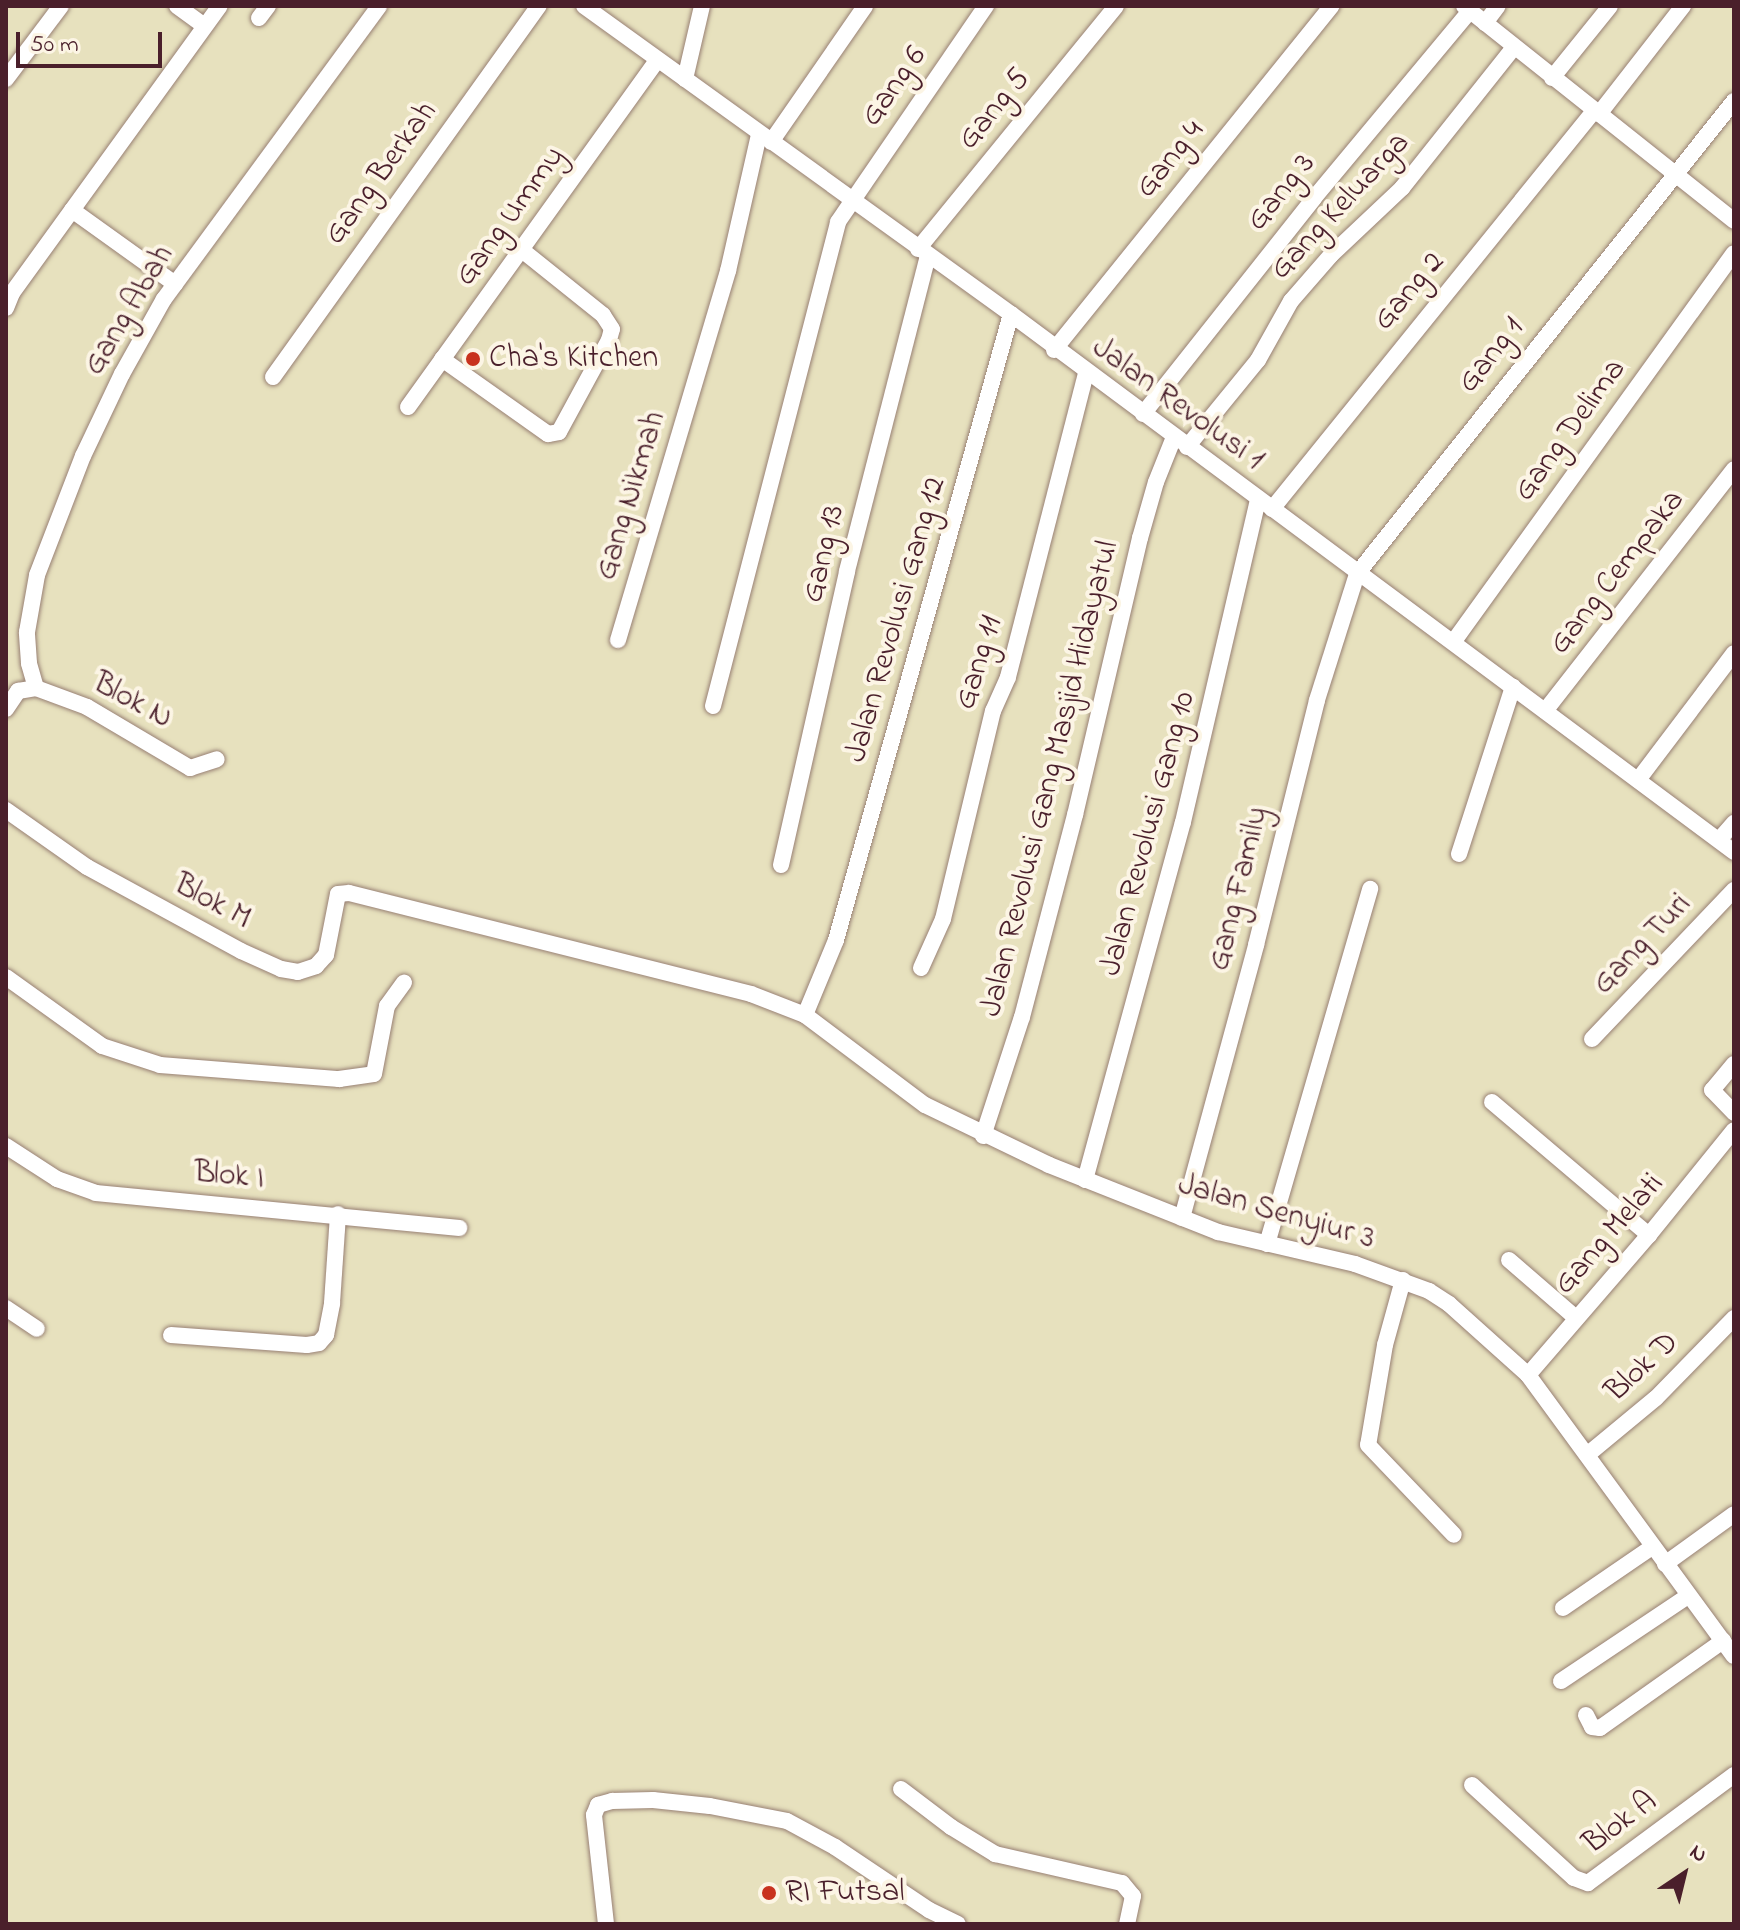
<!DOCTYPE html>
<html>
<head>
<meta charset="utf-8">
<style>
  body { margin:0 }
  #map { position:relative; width:1740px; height:1930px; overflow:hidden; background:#e7e1be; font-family:"Indie Flower",sans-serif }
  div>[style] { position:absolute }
  .roads { filter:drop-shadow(0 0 2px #988074) drop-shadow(0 0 2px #988074) }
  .street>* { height:16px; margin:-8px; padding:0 8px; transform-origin:8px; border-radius:8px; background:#fff }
  .dots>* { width:22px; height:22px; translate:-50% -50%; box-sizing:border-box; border:4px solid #fcf5e5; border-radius:50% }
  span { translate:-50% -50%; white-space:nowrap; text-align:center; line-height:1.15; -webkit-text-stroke:8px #fcf5e5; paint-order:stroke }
  .street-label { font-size:32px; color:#4a1f2b }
  .poi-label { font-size:32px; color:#4a1f2b }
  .left { translate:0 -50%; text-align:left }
  .frame { position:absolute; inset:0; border:8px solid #4a1f2b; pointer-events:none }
  .north { position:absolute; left:1644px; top:1834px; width:80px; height:80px; -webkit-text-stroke:6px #fcf5e5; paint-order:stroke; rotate:35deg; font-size:22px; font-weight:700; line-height:32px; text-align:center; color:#4a1f2b }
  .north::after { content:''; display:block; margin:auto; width:28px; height:36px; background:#4a1f2b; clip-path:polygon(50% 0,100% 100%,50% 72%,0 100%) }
  .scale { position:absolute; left:16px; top:32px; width:146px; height:36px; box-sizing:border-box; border:4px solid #4a1f2b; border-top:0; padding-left:10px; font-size:24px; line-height:28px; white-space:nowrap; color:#4a1f2b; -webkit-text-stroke:6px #fcf5e5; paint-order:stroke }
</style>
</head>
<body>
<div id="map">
  <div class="roads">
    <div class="street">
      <i style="left:177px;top:6px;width:34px;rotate:36deg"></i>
      <i style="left:584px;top:6px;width:526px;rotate:35.8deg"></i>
      <i style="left:1011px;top:314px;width:901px;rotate:36.65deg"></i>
      <i style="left:1464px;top:6px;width:345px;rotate:38.5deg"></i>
      <i style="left:259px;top:18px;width:15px;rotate:-53deg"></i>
      <i style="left:1485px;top:23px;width:21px;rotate:-53deg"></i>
      <i style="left:1552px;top:78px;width:92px;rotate:-51.1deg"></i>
      <i style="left:6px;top:79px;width:91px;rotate:-53deg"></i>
      <i style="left:685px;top:79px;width:75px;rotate:-76.9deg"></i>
      <i style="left:1599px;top:114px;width:137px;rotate:-52.1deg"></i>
      <i style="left:771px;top:142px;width:165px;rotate:-55.3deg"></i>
      <i style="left:72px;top:210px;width:127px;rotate:35.7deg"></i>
      <i style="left:918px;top:249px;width:313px;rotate:-50.8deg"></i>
      <i style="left:6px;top:308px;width:16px;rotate:-68deg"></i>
      <i style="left:12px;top:293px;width:354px;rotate:-54.1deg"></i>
      <i style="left:1054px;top:350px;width:442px;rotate:-51.1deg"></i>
      <i style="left:442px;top:359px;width:130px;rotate:35.3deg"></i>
      <i style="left:548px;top:434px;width:11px;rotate:-10deg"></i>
      <i style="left:559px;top:432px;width:105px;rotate:-61.5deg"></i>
      <i style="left:609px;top:340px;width:11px;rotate:-75deg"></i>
      <i style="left:612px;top:329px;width:17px;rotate:-123deg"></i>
      <i style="left:603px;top:315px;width:104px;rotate:-141.3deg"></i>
      <i style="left:273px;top:377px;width:457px;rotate:-54.4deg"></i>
      <i style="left:408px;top:407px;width:427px;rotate:-54.3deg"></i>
      <i style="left:1143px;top:414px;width:275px;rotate:-51.6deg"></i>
      <i style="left:1314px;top:198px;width:244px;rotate:-50.2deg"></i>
      <i style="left:1187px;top:447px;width:112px;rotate:-50.8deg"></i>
      <i style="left:1258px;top:360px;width:68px;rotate:-60.8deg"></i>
      <i style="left:1291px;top:301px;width:61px;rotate:-49deg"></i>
      <i style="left:1331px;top:255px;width:98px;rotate:-43.3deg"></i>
      <i style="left:1402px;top:188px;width:180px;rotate:-51.5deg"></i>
      <i style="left:1272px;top:509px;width:512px;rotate:-51.03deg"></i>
      <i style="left:618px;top:640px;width:385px;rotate:-73.4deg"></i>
      <i style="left:728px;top:271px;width:140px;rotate:-77.2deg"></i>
      <i style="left:1454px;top:641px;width:478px;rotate:-54.2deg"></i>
      <i style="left:36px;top:688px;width:26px;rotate:-106deg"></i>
      <i style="left:29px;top:663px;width:31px;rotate:-94deg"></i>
      <i style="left:27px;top:632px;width:58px;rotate:-80deg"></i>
      <i style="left:37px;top:575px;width:128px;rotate:-68.9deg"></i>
      <i style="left:83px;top:456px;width:91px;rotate:-64.6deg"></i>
      <i style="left:122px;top:374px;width:86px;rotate:-60.8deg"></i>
      <i style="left:164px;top:299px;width:363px;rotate:-53.7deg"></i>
      <i style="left:713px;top:706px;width:500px;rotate:-75.5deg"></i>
      <i style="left:838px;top:222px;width:262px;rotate:-55.6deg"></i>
      <i style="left:6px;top:709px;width:22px;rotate:-56deg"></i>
      <i style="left:18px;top:691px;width:18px;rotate:-9deg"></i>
      <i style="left:36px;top:688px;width:54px;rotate:20.4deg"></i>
      <i style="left:87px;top:707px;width:120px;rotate:30.6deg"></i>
      <i style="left:190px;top:768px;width:28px;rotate:-18deg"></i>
      <i style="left:1545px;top:711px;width:307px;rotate:-52deg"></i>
      <i style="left:1638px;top:780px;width:159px;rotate:-52.9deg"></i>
      <i style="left:6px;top:810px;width:99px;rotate:35.1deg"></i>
      <i style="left:87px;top:867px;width:175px;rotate:28.6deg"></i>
      <i style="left:241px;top:951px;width:44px;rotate:24.2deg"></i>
      <i style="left:281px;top:969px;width:17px;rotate:10deg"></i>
      <i style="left:298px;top:972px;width:19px;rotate:-18deg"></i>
      <i style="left:316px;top:966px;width:15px;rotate:-48deg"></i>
      <i style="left:326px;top:955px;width:62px;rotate:-78.9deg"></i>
      <i style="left:338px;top:894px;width:11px;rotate:-5deg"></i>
      <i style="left:349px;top:893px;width:414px;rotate:14.1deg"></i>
      <i style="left:751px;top:994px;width:58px;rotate:21.3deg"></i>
      <i style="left:805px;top:1015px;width:150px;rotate:36.9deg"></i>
      <i style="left:925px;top:1105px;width:138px;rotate:25.8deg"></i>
      <i style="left:1049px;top:1165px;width:182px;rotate:21.6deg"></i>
      <i style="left:1218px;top:1232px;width:141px;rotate:13.1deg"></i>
      <i style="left:1355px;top:1264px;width:79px;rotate:20deg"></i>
      <i style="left:1429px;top:1291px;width:24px;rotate:33deg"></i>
      <i style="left:1449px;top:1304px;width:106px;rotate:41.9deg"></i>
      <i style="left:1528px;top:1375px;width:348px;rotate:53.8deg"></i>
      <i style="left:1719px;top:840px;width:23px;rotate:-49deg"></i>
      <i style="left:1459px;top:854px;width:176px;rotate:-72.1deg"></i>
      <i style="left:781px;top:865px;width:301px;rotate:-77.3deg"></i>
      <i style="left:847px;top:571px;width:325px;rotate:-75.6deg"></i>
      <i style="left:921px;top:968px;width:54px;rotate:-65.8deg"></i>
      <i style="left:943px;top:919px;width:214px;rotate:-76.5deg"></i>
      <i style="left:993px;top:711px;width:37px;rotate:-66deg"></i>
      <i style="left:1008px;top:677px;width:314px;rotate:-75.6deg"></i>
      <i style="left:6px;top:977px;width:118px;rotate:35.7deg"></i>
      <i style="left:102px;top:1046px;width:61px;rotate:18.1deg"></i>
      <i style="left:160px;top:1065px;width:180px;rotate:4.5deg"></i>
      <i style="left:339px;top:1079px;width:35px;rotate:-8deg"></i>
      <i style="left:374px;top:1074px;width:69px;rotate:-79.2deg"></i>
      <i style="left:387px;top:1006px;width:29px;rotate:-54deg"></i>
      <i style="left:805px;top:1015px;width:81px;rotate:-67.5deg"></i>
      <i style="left:836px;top:940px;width:650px;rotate:-74.38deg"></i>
      <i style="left:1592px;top:1039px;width:206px;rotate:-46.4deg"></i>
      <i style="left:1734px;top:1064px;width:34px;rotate:130deg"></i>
      <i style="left:1712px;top:1090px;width:32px;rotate:46deg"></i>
      <i style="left:1492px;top:1102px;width:206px;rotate:40.3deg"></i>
      <i style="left:983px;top:1136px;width:125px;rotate:-71.9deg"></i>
      <i style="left:1022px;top:1017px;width:209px;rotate:-75.3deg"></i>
      <i style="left:1075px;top:815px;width:285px;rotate:-76.8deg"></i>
      <i style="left:1140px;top:538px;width:58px;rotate:-74.1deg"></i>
      <i style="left:1156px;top:482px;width:48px;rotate:-68.2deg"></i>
      <i style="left:6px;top:1146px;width:61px;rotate:32.9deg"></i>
      <i style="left:57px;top:1179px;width:41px;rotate:19.7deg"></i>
      <i style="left:96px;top:1193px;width:365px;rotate:5.5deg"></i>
      <i style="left:1085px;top:1180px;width:371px;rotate:-74.7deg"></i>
      <i style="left:1183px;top:822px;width:332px;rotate:-76.9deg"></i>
      <i style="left:1182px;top:1218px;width:283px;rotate:-74.8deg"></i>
      <i style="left:1256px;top:945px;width:252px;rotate:-76deg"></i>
      <i style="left:1317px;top:700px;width:132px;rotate:-72.4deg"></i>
      <i style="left:1357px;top:574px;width:605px;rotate:-51.44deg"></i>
      <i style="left:1267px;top:1244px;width:370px;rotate:-73.8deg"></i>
      <i style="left:1509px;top:1260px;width:89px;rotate:40.9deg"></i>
      <i style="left:1403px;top:1280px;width:67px;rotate:105.5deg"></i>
      <i style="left:1385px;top:1345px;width:101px;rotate:99.6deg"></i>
      <i style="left:1368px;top:1445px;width:124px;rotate:46.3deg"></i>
      <i style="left:6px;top:1308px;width:37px;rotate:34deg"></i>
      <i style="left:171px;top:1335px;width:136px;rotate:4.2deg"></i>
      <i style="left:307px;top:1345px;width:12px;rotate:-9deg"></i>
      <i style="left:319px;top:1343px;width:11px;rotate:-49deg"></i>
      <i style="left:326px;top:1335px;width:33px;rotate:-79deg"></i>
      <i style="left:332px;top:1303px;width:89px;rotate:-86.1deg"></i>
      <i style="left:1528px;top:1375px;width:185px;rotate:-49.2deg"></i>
      <i style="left:1649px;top:1235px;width:135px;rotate:-51deg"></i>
      <i style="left:1587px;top:1455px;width:89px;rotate:-39.6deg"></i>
      <i style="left:1656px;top:1398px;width:112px;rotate:-45.7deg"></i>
      <i style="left:1665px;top:1564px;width:85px;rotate:-35.9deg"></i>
      <i style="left:1563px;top:1608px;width:108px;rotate:-34.4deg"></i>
      <i style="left:1561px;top:1681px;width:153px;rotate:-33.8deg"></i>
      <i style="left:1586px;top:1715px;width:13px;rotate:63deg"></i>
      <i style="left:1592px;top:1727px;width:8px;rotate:7deg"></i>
      <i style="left:1600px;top:1728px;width:151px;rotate:-35.3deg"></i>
      <i style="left:1472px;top:1785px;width:138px;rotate:42.4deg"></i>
      <i style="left:1574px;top:1878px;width:15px;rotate:20deg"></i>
      <i style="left:1588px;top:1883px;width:182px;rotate:-36.5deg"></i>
      <i style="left:901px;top:1789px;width:63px;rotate:37.2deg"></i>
      <i style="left:951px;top:1827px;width:52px;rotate:31.5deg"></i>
      <i style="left:995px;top:1854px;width:130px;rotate:12.9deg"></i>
      <i style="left:1122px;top:1883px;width:17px;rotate:50deg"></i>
      <i style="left:1133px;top:1896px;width:29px;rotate:102deg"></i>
      <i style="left:606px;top:1924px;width:110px;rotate:-96.3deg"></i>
      <i style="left:594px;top:1815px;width:11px;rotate:-68deg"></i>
      <i style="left:598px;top:1805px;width:15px;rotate:-16deg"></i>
      <i style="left:612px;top:1801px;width:41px;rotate:-1.4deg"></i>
      <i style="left:653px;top:1800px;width:57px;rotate:6deg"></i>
      <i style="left:710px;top:1806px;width:78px;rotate:11deg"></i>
      <i style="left:787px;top:1821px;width:55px;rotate:28.4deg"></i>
      <i style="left:835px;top:1847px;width:113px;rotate:33.8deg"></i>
      <i style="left:929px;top:1910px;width:32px;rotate:26deg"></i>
    </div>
  </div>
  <div class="dots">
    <i style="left:473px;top:359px;background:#c8321e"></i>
    <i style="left:769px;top:1893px;background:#c8321e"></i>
  </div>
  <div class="street-label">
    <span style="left:895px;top:87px;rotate:-55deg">Gang 6</span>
    <span style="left:995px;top:110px;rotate:-51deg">Gang 5</span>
    <span style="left:1171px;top:160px;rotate:-51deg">Gang 4</span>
    <span style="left:382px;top:174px;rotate:-54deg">Gang Berkah</span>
    <span style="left:1282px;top:193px;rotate:-51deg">Gang 3</span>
    <span style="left:1341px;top:207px;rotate:-47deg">Gang Keluarga</span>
    <span style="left:511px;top:217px;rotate:-54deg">Gang Ummy</span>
    <span style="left:1410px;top:292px;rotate:-50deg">Gang 2</span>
    <span style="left:130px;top:311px;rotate:-59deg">Gang Abah</span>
    <span style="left:1492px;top:356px;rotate:-52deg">Gang 1</span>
    <span style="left:1177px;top:405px;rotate:36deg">Jalan Revolusi 1</span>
    <span style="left:1571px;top:431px;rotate:-54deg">Gang Delima</span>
    <span style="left:632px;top:496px;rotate:-73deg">Gang Nikmah</span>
    <span style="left:825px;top:554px;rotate:-77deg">Gang 13</span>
    <span style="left:1618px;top:573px;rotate:-52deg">Gang Cempaka</span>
    <span style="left:897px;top:620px;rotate:-74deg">Jalan Revolusi Gang 12</span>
    <span style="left:980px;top:663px;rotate:-73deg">Gang 11</span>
    <span style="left:132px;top:702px;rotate:28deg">Blok N</span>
    <span style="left:1051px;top:779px;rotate:-76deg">Jalan Revolusi Gang Masjid Hidayatul</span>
    <span style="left:1149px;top:834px;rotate:-75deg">Jalan Revolusi Gang 10</span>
    <span style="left:1240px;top:889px;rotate:-76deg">Gang Family</span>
    <span style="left:212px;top:903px;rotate:28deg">Blok M</span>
    <span style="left:1643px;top:945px;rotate:-46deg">Gang Turi</span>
    <span style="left:229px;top:1177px;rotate:5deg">Blok I</span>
    <span style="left:1276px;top:1213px;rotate:16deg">Jalan Senyiur 3</span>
    <span style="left:1610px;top:1235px;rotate:-49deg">Gang Melati</span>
    <span style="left:1643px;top:1368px;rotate:-43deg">Blok D</span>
    <span style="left:1621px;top:1824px;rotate:-37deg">Blok A</span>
  </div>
  <div class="poi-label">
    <span class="left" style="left:489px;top:359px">Cha's Kitchen</span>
    <span class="left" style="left:785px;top:1893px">RI Futsal</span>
  </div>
  <div class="frame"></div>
  <div class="north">N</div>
  <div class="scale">50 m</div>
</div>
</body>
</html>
